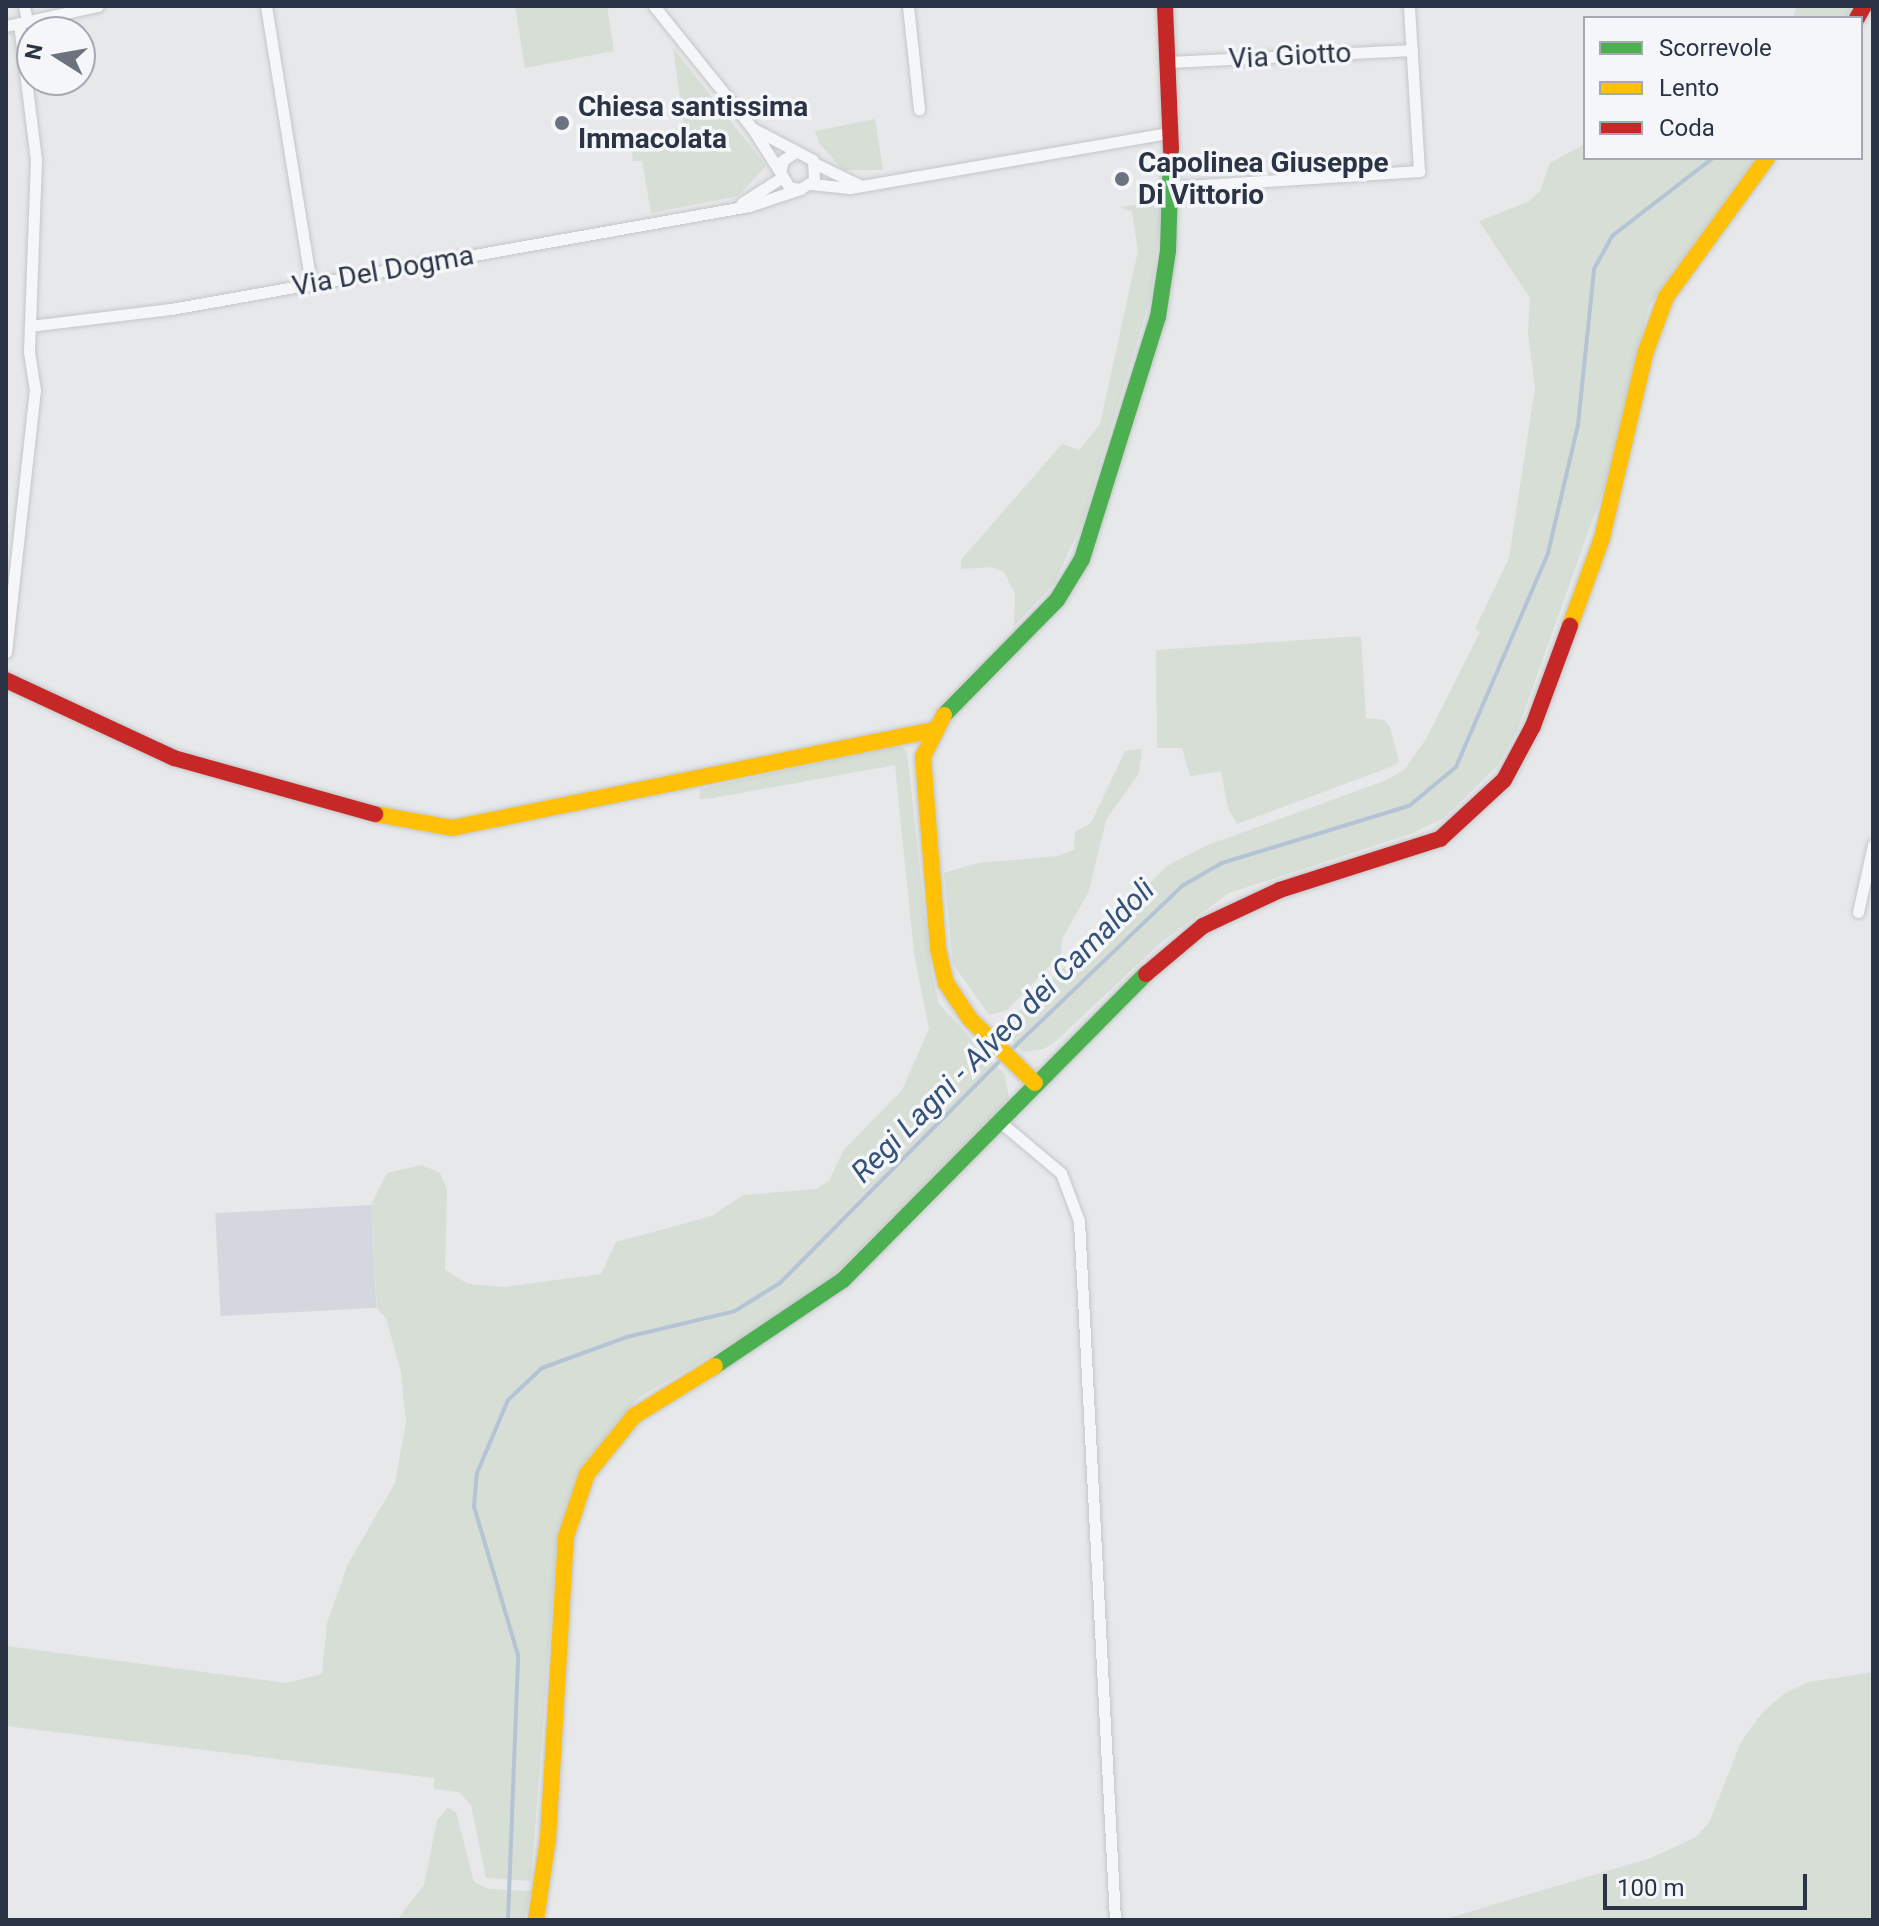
<!DOCTYPE html>
<html>
<head>
<meta charset="utf-8">
<style>
  body { margin:0 }
  #map { position:relative; width:1879px; height:1926px; overflow:hidden; background:#e6e8ea; font-family:Roboto,sans-serif }
  div>[style] { position:absolute }
  .built>* { inset:0; background:#d4d7dd; transform-origin:0 0 }
  .green>* { inset:0; background:#d6ded6 }
  .stream>* { height:4px; margin:-2px; padding:0 2px; transform-origin:2px; border-radius:2px; background:#b4c4d5 }
  .roads { filter:drop-shadow(0 0 2px #c4c6c8) drop-shadow(0 0 2px #c4c6c8) }
  .street>* { height:11px; margin:-5.5px; padding:0 5.5px; transform-origin:5.5px; border-radius:5.5px; background:#f5f6f7 }
  .fast>* { height:16px; margin:-8px; padding:0 8px; transform-origin:8px; border-radius:8px; background:#4caf50 }
  .slow>* { height:16px; margin:-8px; padding:0 8px; transform-origin:8px; border-radius:8px; background:#ffc107 }
  .jam>* { height:16px; margin:-8px; padding:0 8px; transform-origin:8px; border-radius:8px; background:#c62828 }
  .dots>* { width:22px; height:22px; translate:-50% -50%; box-sizing:border-box; border:4px solid #f4f6f9; border-radius:50% }
  span { translate:-50% -50%; white-space:nowrap; text-align:center; line-height:1.15; -webkit-text-stroke:7px #f4f6f9; paint-order:stroke }
  .street-label { font-size:28px; color:#2b3445 }
  .poi-label { font-size:28px; color:#2b3445; font-weight:700 }
  .left { translate:0 -50%; text-align:left }
  .water-label { font-size:30px; color:#34527a; font-style:italic }
  .frame { position:absolute; inset:0; border:8px solid #2b3445; pointer-events:none }
  .legend { position:absolute; left:1583px; top:16px; width:280px; height:144px; box-sizing:border-box; background:#f4f6f9; border:2px solid #a4a8b1; margin:0; padding:10px 14px; list-style:none; font-size:24px; color:#2b3445 }
  .legend li { display:flex; align-items:center; gap:16px; height:40px }
  .legend b { width:40px; border:2px solid #a4a8b1 }
  .north { position:absolute; left:16px; top:16px; width:80px; height:80px; box-sizing:border-box; background:#f4f6f9; border:2px solid #a4a8b1; border-radius:50%; rotate:281deg; font-size:22px; font-weight:700; line-height:32px; text-align:center; color:#2b3445 }
  .north::after { content:''; display:block; margin:auto; width:28px; height:36px; background:#6c737f; clip-path:polygon(50% 0,100% 100%,50% 72%,0 100%) }
  .scale { position:absolute; left:1603px; top:1874px; width:204px; height:36px; box-sizing:border-box; border:4px solid #2b3445; border-top:0; padding-left:10px; font-size:24px; line-height:28px; white-space:nowrap; color:#2b3445; -webkit-text-stroke:6px #f4f6f9; paint-order:stroke }
</style>
</head>
<body>
<div id="map">
  <div class="built">
    <i style="left:371px;top:1205px;width:103px;height:156px;rotate:87deg"></i>
  </div>
  <div class="green">
    <i style="clip-path:polygon(515px 6px,607px 6px,614px 51px,525px 68px)"></i>
    <i style="clip-path:polygon(1797px 6px,1853px 6px,1846px 18px,1793px 18px)"></i>
    <i style="clip-path:polygon(673px 48px,766px 166px,738px 196px,651px 213px,642px 161px,633px 161px,632px 150px,686px 140px)"></i>
    <i style="clip-path:polygon(875px 119px,883px 170px,843px 170px,819px 143px,815px 131px)"></i>
    <i style="clip-path:polygon(1585px 144px,1585px 158px,1756px 158px,1649px 306px,1609px 474px,1517px 731px,1498px 765px,1444px 818px,1413px 833px,1229px 893px,1159px 944px,1056px 1041px,1044px 1049px,1023px 1052px,1000px 1030px,1167px 866px,1205px 846px,1384px 781px,1404px 770px,1426px 739px,1480px 632px,1475px 629px,1509px 558px,1535px 388px,1528px 333px,1530px 298px,1479px 221px,1528px 202px,1540px 191px,1550px 163px)"></i>
    <i style="clip-path:polygon(1162px 201px,1151px 296px,1082px 523px,1054px 584px,1014px 626px,1015px 594px,1004px 572px,992px 567px,961px 569px,961px 560px,1062px 444px,1079px 450px,1100px 424px,1138px 251px,1132px 212px,1120px 207px)"></i>
    <i style="clip-path:polygon(1361px 636px,1366px 718px,1384px 720px,1390px 727px,1399px 762px,1393px 766px,1237px 824px,1228px 808px,1221px 771px,1190px 776px,1182px 748px,1157px 748px,1156px 650px)"></i>
    <i style="clip-path:polygon(900px 745px,907px 752px,931px 972px,939px 1004px,1005px 1075px,1009px 1099px,836px 1274px,766px 1324px,638px 1398px,582px 1466px,557px 1541px,531px 1881px,486px 1878px,471px 1805px,459px 1792px,434px 1789px,434px 1778px,6px 1726px,6px 1646px,287px 1683px,322px 1674px,327px 1623px,348px 1564px,395px 1483px,406px 1422px,401px 1372px,386px 1318px,377px 1308px,371px 1205px,387px 1173px,422px 1165px,440px 1173px,447px 1190px,445px 1270px,468px 1284px,504px 1287px,601px 1274px,616px 1242px,712px 1216px,743px 1195px,816px 1189px,829px 1181px,843px 1151px,902px 1090px,929px 1029px,914px 953px,895px 765px,708px 799px,699px 799px,700px 789px)"></i>
    <i style="clip-path:polygon(1142px 749px,1139px 773px,1106px 820px,1089px 891px,1062px 939px,1061px 954px,1007px 1010px,989px 1015px,953px 964px,944px 873px,978px 863px,1057px 856px,1074px 850px,1075px 832px,1091px 823px,1125px 751px)"></i>
    <i style="clip-path:polygon(1873px 1672px,1873px 1920px,1442px 1920px,1651px 1858px,1696px 1837px,1709px 1823px,1741px 1742px,1762px 1713px,1785px 1693px,1809px 1682px)"></i>
    <i style="clip-path:polygon(448px 1808px,456px 1812px,474px 1882px,489px 1889px,531px 1891px,524px 1920px,397px 1920px,424px 1885px,437px 1820px)"></i>
  </div>
  <div class="stream">
    <i style="left:1009px;top:1052px;width:240px;rotate:-43.8deg"></i>
    <i style="left:1182px;top:886px;width:46px;rotate:-29.9deg"></i>
    <i style="left:1222px;top:863px;width:195px;rotate:-17deg"></i>
    <i style="left:1409px;top:806px;width:61px;rotate:-39.7deg"></i>
    <i style="left:1456px;top:767px;width:233px;rotate:-66.7deg"></i>
    <i style="left:1548px;top:553px;width:131px;rotate:-76.8deg"></i>
    <i style="left:1578px;top:425px;width:157px;rotate:-84.1deg"></i>
    <i style="left:1594px;top:269px;width:38px;rotate:-61deg"></i>
    <i style="left:1612px;top:236px;width:128px;rotate:-37.7deg"></i>
    <i style="left:508px;top:1920px;width:265px;rotate:-87.8deg"></i>
    <i style="left:518px;top:1655px;width:155px;rotate:-106.5deg"></i>
    <i style="left:474px;top:1506px;width:33px;rotate:-85deg"></i>
    <i style="left:477px;top:1473px;width:79px;rotate:-67deg"></i>
    <i style="left:508px;top:1400px;width:47px;rotate:-43.3deg"></i>
    <i style="left:542px;top:1368px;width:90px;rotate:-20deg"></i>
    <i style="left:627px;top:1337px;width:111px;rotate:-13.5deg"></i>
    <i style="left:735px;top:1311px;width:53px;rotate:-31.9deg"></i>
    <i style="left:780px;top:1283px;width:317px;rotate:-45.3deg"></i>
  </div>
  <div class="roads">
    <div class="street">
      <i style="left:24px;top:6px;width:15px;rotate:79deg"></i>
      <i style="left:266px;top:6px;width:282px;rotate:80.8deg"></i>
      <i style="left:654px;top:6px;width:156px;rotate:51.2deg"></i>
      <i style="left:752px;top:128px;width:52px;rotate:57.5deg"></i>
      <i style="left:908px;top:6px;width:104px;rotate:83.9deg"></i>
      <i style="left:6px;top:26px;width:94px;rotate:-12.3deg"></i>
      <i style="left:1169px;top:62px;width:243px;rotate:-2.8deg"></i>
      <i style="left:756px;top:130px;width:64px;rotate:27.8deg"></i>
      <i style="left:813px;top:160px;width:20px;rotate:87deg"></i>
      <i style="left:814px;top:180px;width:17px;rotate:147deg"></i>
      <i style="left:800px;top:189px;width:11px;rotate:-170deg"></i>
      <i style="left:789px;top:187px;width:17px;rotate:-121deg"></i>
      <i style="left:780px;top:172px;width:12px;rotate:-76deg"></i>
      <i style="left:783px;top:160px;width:13px;rotate:-32deg"></i>
      <i style="left:816px;top:164px;width:48px;rotate:26deg"></i>
      <i style="left:811px;top:184px;width:39px;rotate:6deg"></i>
      <i style="left:850px;top:188px;width:325px;rotate:-9.8deg"></i>
      <i style="left:1172px;top:187px;width:248px;rotate:-3.7deg"></i>
      <i style="left:1419px;top:171px;width:165px;rotate:-93.5deg"></i>
      <i style="left:742px;top:203px;width:46px;rotate:-32.7deg"></i>
      <i style="left:30px;top:326px;width:142px;rotate:-6.9deg"></i>
      <i style="left:171px;top:309px;width:587px;rotate:-10.1deg"></i>
      <i style="left:749px;top:206px;width:54px;rotate:-18.4deg"></i>
      <i style="left:6px;top:652px;width:264px;rotate:-83.7deg"></i>
      <i style="left:35px;top:390px;width:39px;rotate:-99deg"></i>
      <i style="left:29px;top:351px;width:191px;rotate:-87.9deg"></i>
      <i style="left:36px;top:160px;width:138px;rotate:-97.1deg"></i>
      <i style="left:1858px;top:912px;width:69px;rotate:-77.4deg"></i>
      <i style="left:1005px;top:1126px;width:73px;rotate:40deg"></i>
      <i style="left:1061px;top:1173px;width:51px;rotate:69.4deg"></i>
      <i style="left:1079px;top:1221px;width:700px;rotate:87.05deg"></i>
    </div>
    <div class="fast">
      <i style="left:944px;top:715px;width:161px;rotate:-45.5deg"></i>
      <i style="left:1057px;top:600px;width:48px;rotate:-58.6deg"></i>
      <i style="left:1082px;top:559px;width:254px;rotate:-72.6deg"></i>
      <i style="left:1158px;top:317px;width:67px;rotate:-81.4deg"></i>
      <i style="left:1168px;top:251px;width:102px;rotate:-88.3deg"></i>
      <i style="left:715px;top:1366px;width:154px;rotate:-33.9deg"></i>
      <i style="left:843px;top:1280px;width:431px;rotate:-45.3deg"></i>
    </div>
    <div class="slow">
      <i style="left:1570px;top:626px;width:94px;rotate:-70deg"></i>
      <i style="left:1602px;top:538px;width:189px;rotate:-76.8deg"></i>
      <i style="left:1645px;top:354px;width:61px;rotate:-69.8deg"></i>
      <i style="left:1666px;top:297px;width:172px;rotate:-54deg"></i>
      <i style="left:944px;top:715px;width:47px;rotate:116.6deg"></i>
      <i style="left:923px;top:757px;width:193px;rotate:85.5deg"></i>
      <i style="left:938px;top:949px;width:35px;rotate:77deg"></i>
      <i style="left:946px;top:983px;width:43px;rotate:56.3deg"></i>
      <i style="left:970px;top:1019px;width:91px;rotate:44.6deg"></i>
      <i style="left:375px;top:814px;width:78px;rotate:10.3deg"></i>
      <i style="left:452px;top:828px;width:490px;rotate:-11.5deg"></i>
      <i style="left:536px;top:1920px;width:82px;rotate:-81.6deg"></i>
      <i style="left:548px;top:1839px;width:303px;rotate:-86.6deg"></i>
      <i style="left:566px;top:1537px;width:66px;rotate:-71.6deg"></i>
      <i style="left:587px;top:1474px;width:75px;rotate:-51deg"></i>
      <i style="left:634px;top:1416px;width:95px;rotate:-31.7deg"></i>
    </div>
    <div class="jam">
      <i style="left:1165px;top:6px;width:143px;rotate:87.6deg"></i>
      <i style="left:1857px;top:18px;width:14px;rotate:-60deg"></i>
      <i style="left:6px;top:680px;width:185px;rotate:24.9deg"></i>
      <i style="left:174px;top:758px;width:209px;rotate:15.6deg"></i>
      <i style="left:1146px;top:974px;width:75px;rotate:-40.1deg"></i>
      <i style="left:1203px;top:926px;width:85px;rotate:-25.1deg"></i>
      <i style="left:1280px;top:890px;width:168px;rotate:-17.7deg"></i>
      <i style="left:1440px;top:839px;width:87px;rotate:-42.7deg"></i>
      <i style="left:1504px;top:780px;width:61px;rotate:-61.8deg"></i>
      <i style="left:1533px;top:726px;width:107px;rotate:-69.7deg"></i>
    </div>
  </div>
  <div class="dots">
    <i style="left:562px;top:123px;background:#6c737f"></i>
    <i style="left:1122px;top:179px;background:#6c737f"></i>
  </div>
  <div class="street-label">
    <span style="left:1290px;top:56px;rotate:-3deg">Via Giotto</span>
    <span style="left:383px;top:271px;rotate:-10deg">Via Del Dogma</span>
  </div>
  <div class="poi-label">
    <span class="left" style="left:578px;top:123px">Chiesa santissima<br>Immacolata</span>
    <span class="left" style="left:1138px;top:179px">Capolinea Giuseppe<br>Di Vittorio</span>
  </div>
  <div class="water-label">
    <span style="left:1003px;top:1031px;rotate:-45deg">Regi Lagni - Alveo dei Camaldoli</span>
  </div>
  <div class="frame"></div>
  <ul class="legend">
  <li><b style="height:10px;background:#4caf50"></b>Scorrevole</li>
  <li><b style="height:10px;background:#ffc107"></b>Lento</li>
  <li><b style="height:10px;background:#c62828"></b>Coda</li>
  </ul>
  <div class="north">N</div>
  <div class="scale">100 m</div>
</div>
</body>
</html>
